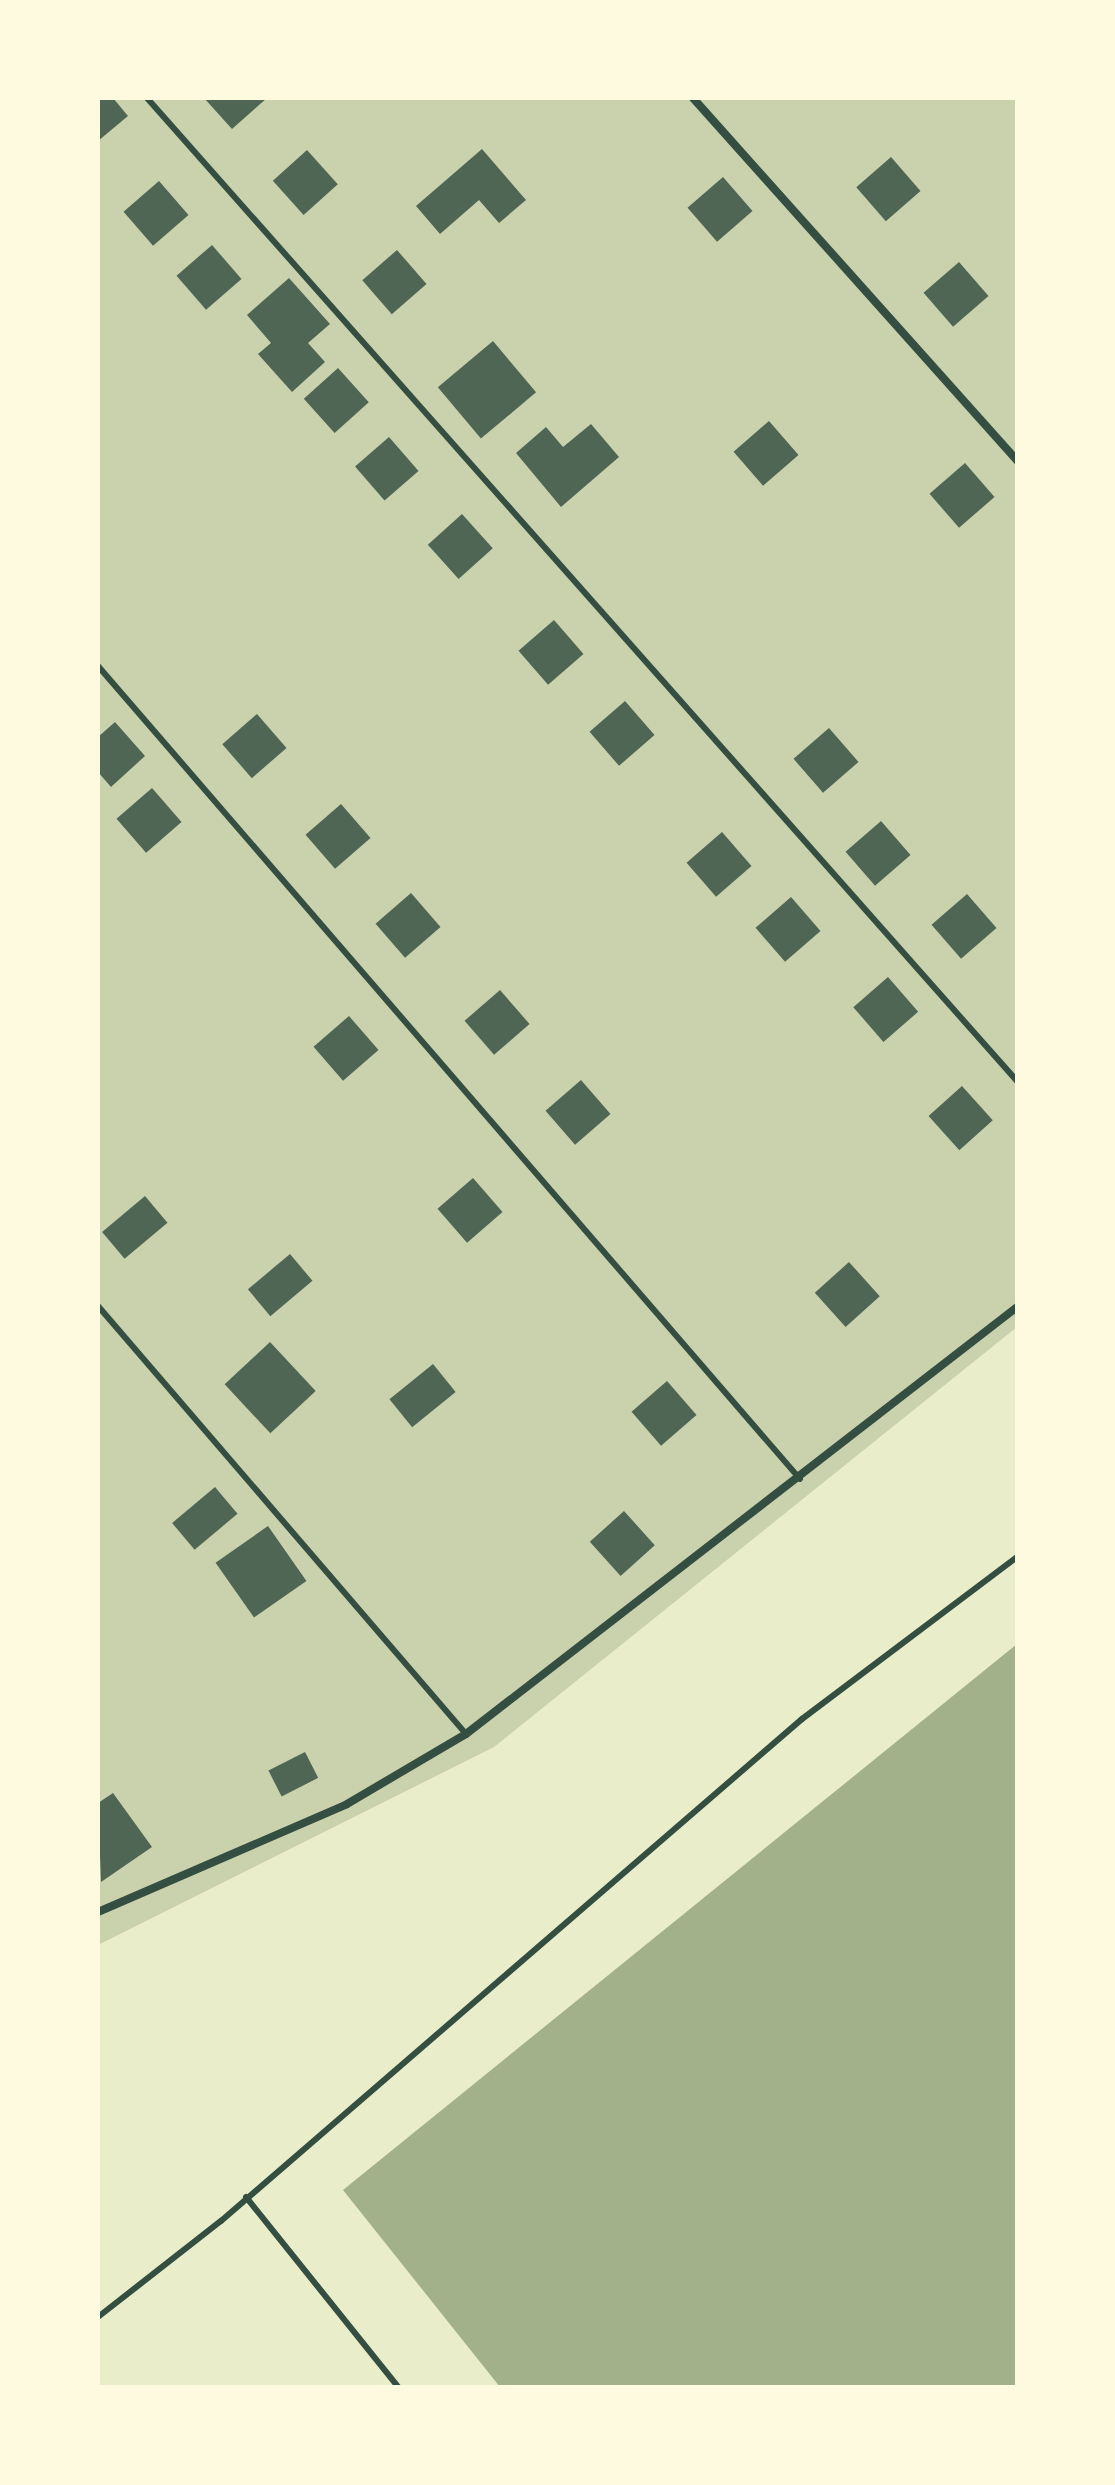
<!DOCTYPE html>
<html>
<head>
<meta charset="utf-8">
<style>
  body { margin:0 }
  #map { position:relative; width:1115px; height:2485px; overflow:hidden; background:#e9edc9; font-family:"DM Sans",sans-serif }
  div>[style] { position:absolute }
  .green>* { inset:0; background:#cad2ad }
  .water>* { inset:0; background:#a3b18a }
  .building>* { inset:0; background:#4f6655; transform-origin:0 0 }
  .service>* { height:6px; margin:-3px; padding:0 3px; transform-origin:3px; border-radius:3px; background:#344e41 }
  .minor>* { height:8px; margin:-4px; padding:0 4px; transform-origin:4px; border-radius:4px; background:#344e41 }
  span { translate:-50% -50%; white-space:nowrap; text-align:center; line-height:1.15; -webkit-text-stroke:7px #fefae0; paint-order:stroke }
  .frame { position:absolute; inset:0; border:100px solid #fefae0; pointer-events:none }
</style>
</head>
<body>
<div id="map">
  <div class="green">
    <i style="clip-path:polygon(98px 98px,1017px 98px,1017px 1327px,494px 1747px,98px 1945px)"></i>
  </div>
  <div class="water">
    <i style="clip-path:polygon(1017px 1644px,1017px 2387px,500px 2387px,343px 2190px)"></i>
  </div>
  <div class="building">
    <i style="clip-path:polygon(98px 98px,113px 98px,128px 116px,98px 141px)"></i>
    <i style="clip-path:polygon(204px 98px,267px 98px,232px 129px)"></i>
    <i style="clip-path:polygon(482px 149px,526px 200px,499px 223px,479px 200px,440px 234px,416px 206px)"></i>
    <i style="left:307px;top:150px;width:46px;height:46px;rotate:48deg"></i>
    <i style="left:891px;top:157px;width:45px;height:46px;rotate:49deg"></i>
    <i style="left:723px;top:177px;width:45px;height:47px;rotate:49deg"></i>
    <i style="left:159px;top:181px;width:45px;height:47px;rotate:49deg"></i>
    <i style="left:212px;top:245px;width:45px;height:47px;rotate:49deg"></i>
    <i style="left:397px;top:250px;width:45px;height:46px;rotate:49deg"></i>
    <i style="left:959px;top:262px;width:45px;height:47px;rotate:49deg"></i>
    <i style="clip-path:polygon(289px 278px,330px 324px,308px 343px,325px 362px,292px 392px,258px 354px,271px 343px,247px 315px)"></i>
    <i style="left:493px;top:341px;width:67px;height:72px;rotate:50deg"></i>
    <i style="left:338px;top:368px;width:46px;height:46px;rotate:48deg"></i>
    <i style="left:769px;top:421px;width:45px;height:47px;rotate:49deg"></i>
    <i style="clip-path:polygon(591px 424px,619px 457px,561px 507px,516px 453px,546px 427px,563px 447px)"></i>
    <i style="left:389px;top:437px;width:45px;height:45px;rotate:49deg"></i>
    <i style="left:965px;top:463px;width:45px;height:47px;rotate:49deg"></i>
    <i style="left:462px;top:514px;width:46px;height:46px;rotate:48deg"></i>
    <i style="left:554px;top:620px;width:45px;height:47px;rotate:49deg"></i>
    <i style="left:625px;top:701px;width:45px;height:47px;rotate:49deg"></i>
    <i style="left:257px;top:714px;width:45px;height:46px;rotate:49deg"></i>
    <i style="clip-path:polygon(115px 722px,145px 756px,111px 787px,98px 772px,98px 737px)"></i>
    <i style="left:829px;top:728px;width:45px;height:47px;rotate:49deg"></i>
    <i style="left:152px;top:788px;width:45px;height:47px;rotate:49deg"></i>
    <i style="left:341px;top:804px;width:45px;height:47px;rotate:49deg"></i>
    <i style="left:881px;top:821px;width:45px;height:47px;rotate:49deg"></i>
    <i style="left:722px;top:832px;width:45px;height:47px;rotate:49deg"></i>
    <i style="left:411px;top:893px;width:45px;height:47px;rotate:49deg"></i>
    <i style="left:967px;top:894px;width:45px;height:47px;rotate:49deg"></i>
    <i style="left:791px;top:897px;width:45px;height:47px;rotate:49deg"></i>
    <i style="left:888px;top:977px;width:46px;height:46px;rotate:49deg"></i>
    <i style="left:500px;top:990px;width:45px;height:47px;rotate:49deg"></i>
    <i style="left:349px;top:1016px;width:45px;height:47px;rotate:49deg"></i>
    <i style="left:581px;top:1080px;width:45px;height:47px;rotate:49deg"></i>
    <i style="left:962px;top:1086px;width:46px;height:45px;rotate:48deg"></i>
    <i style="left:473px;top:1178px;width:45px;height:47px;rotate:49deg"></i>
    <i style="left:145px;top:1196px;width:35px;height:56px;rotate:50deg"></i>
    <i style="left:290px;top:1254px;width:35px;height:55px;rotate:50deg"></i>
    <i style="left:849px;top:1262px;width:46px;height:46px;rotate:48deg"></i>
    <i style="left:270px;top:1342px;width:67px;height:62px;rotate:47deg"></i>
    <i style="left:433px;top:1364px;width:36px;height:56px;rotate:51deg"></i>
    <i style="left:667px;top:1381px;width:45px;height:47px;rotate:49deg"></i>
    <i style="left:215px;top:1487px;width:35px;height:56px;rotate:50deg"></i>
    <i style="left:624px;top:1511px;width:46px;height:46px;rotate:48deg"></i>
    <i style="left:268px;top:1526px;width:67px;height:64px;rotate:55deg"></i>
    <i style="left:305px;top:1752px;width:29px;height:41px;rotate:63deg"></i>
    <i style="clip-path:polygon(113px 1793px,152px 1847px,101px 1882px,98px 1803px)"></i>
  </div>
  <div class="service">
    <i style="left:147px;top:98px;width:1313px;rotate:48.49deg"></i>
    <i style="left:98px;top:666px;width:1074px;rotate:49.19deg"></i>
    <i style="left:98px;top:1306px;width:564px;rotate:49.31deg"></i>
    <i style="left:246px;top:2197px;width:243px;rotate:51.3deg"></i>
    <i style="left:98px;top:2317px;width:156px;rotate:-38deg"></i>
    <i style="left:221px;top:2221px;width:768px;rotate:-40.83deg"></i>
    <i style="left:802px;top:1719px;width:269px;rotate:-37deg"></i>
  </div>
  <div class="minor">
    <i style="left:693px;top:98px;width:487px;rotate:48.2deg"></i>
    <i style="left:98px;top:1912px;width:271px;rotate:-23.4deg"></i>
    <i style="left:347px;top:1804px;width:138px;rotate:-30.5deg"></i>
    <i style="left:466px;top:1734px;width:697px;rotate:-37.77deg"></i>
  </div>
  <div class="frame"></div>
</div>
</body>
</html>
